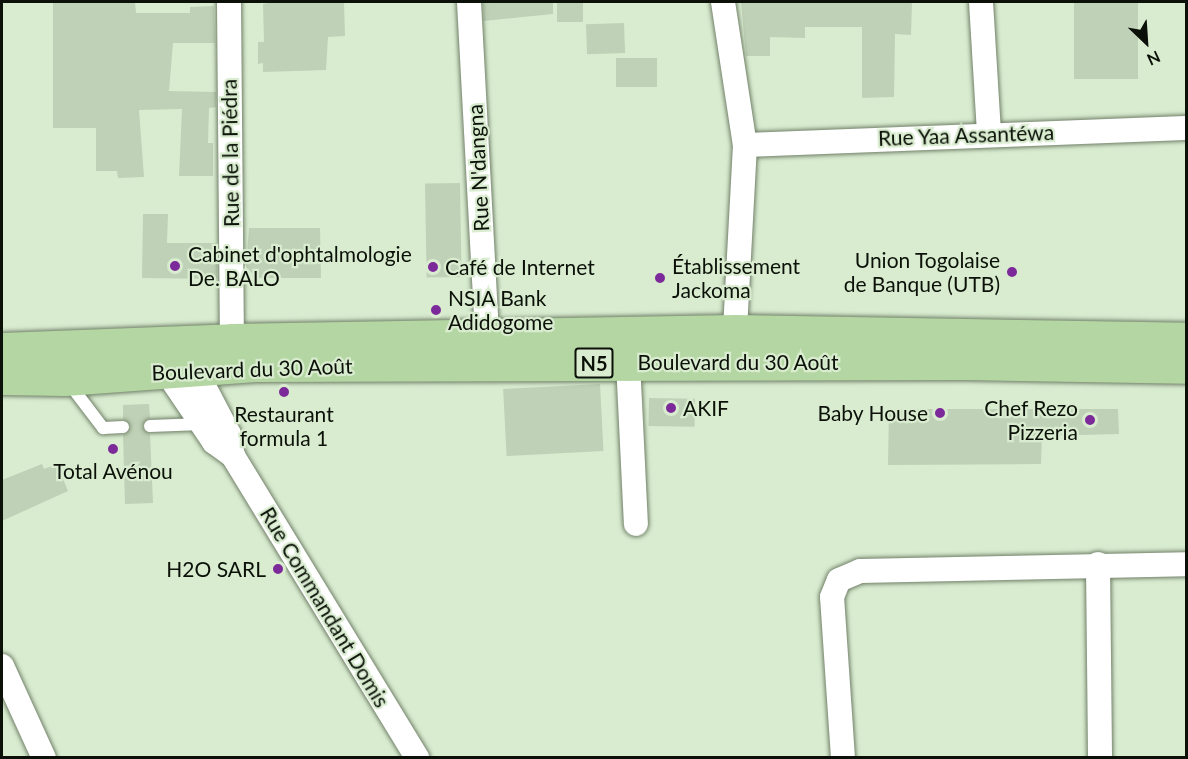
<!DOCTYPE html>
<html>
<head>
<meta charset="utf-8">
<style>
  body { margin:0 }
  #map { position:relative; width:1188px; height:759px; overflow:hidden; background:#d9ecd0; font-family:Lato,sans-serif }
  div>[style] { position:absolute }
  .building>* { inset:0; background:#bfd1b6; transform-origin:0 0 }
  .roads { filter:drop-shadow(0 0 2px #718169) drop-shadow(0 0 2px #718169) }
  .service>* { height:12px; margin:-6px; padding:0 6px; transform-origin:6px; border-radius:6px; background:#fff }
  .minor>* { height:24px; margin:-12px; padding:0 12px; transform-origin:12px; border-radius:12px; background:#fff }
  .trunk>* { height:33px; margin:-16.5px; padding:0 16.5px; transform-origin:16.5px; border-radius:16.5px; background:#b4d6a2 }
  .dots>* { width:16px; height:16px; translate:-50% -50%; box-sizing:border-box; border:3px solid #d9ecd0; border-radius:50% }
  span { translate:-50% -50%; white-space:nowrap; text-align:center; line-height:1.15; -webkit-text-stroke:4.5px #d9ecd0; paint-order:stroke }
  .shield-label span { padding:2px 4px; background:#d9ecd0; border:2px solid; border-radius:4px; -webkit-text-stroke-width:0 }
  .shield-label { font-size:20px; color:#0b1108; font-weight:700 }
  .street-label { font-size:21px; color:#0b1108 }
  .poi-label { font-size:21px; color:#0b1108 }
  .left { translate:0 -50%; text-align:left }
  .right { translate:-100% -50%; text-align:right }
  .frame { position:absolute; inset:0; border:3px solid #0b1108; pointer-events:none }
  .north { position:absolute; left:1116px; top:12px; width:60px; height:60px; -webkit-text-stroke:4px #d9ecd0; paint-order:stroke; rotate:155deg; font-size:16px; font-weight:700; line-height:24px; text-align:center; color:#0b1108 }
  .north::after { content:''; display:block; margin:auto; width:21px; height:27px; background:#0b1108; clip-path:polygon(50% 0,100% 100%,50% 72%,0 100%) }
</style>
</head>
<body>
<div id="map">
  <div class="building">
    <i style="clip-path:polygon(53px 2px,135px 2px,136px 13px,190px 13px,190px 7px,214px 6px,215px 43px,173px 43px,169px 91px,216px 92px,216px 107px,209px 108px,208px 143px,213px 143px,213px 176px,179px 176px,182px 109px,139px 110px,144px 177px,118px 178px,117px 171px,96px 171px,96px 128px,53px 128px)"></i>
    <i style="clip-path:polygon(273px 2px,344px 2px,345px 36px,328px 37px,326px 70px,263px 72px,263px 63px,258px 64px,258px 42px,264px 42px,263px 4px)"></i>
    <i style="clip-path:polygon(483px 2px,553px 2px,553px 14px,484px 21px)"></i>
    <i style="left:557px;top:2px;width:26px;height:20px"></i>
    <i style="clip-path:polygon(741px 2px,912px 2px,911px 35px,895px 34px,894px 97px,862px 98px,862px 27px,805px 27px,805px 38px,770px 37px,770px 56px,746px 56px)"></i>
    <i style="left:1074px;top:2px;width:64px;height:77px"></i>
    <i style="left:624px;top:23px;width:30px;height:38px;rotate:88deg"></i>
    <i style="left:616px;top:58px;width:41px;height:29px"></i>
    <i style="left:460px;top:183px;width:94px;height:35px;rotate:89deg"></i>
    <i style="clip-path:polygon(143px 214px,168px 214px,167px 243px,217px 243px,217px 279px,142px 278px)"></i>
    <i style="clip-path:polygon(249px 228px,320px 228px,321px 278px,257px 278px,246px 267px)"></i>
    <i style="left:600px;top:384px;width:67px;height:97px;rotate:87deg"></i>
    <i style="left:649px;top:398px;width:46px;height:28px;rotate:1deg"></i>
    <i style="clip-path:polygon(149px 404px,150px 418px,142px 426px,150px 434px,153px 503px,125px 504px,123px 435px,131px 427px,123px 419px,123px 405px)"></i>
    <i style="clip-path:polygon(889px 409px,1118px 409px,1119px 434px,1042px 436px,1041px 464px,888px 465px)"></i>
    <i style="clip-path:polygon(42px 464px,44px 469px,57px 464px,68px 491px,2px 521px,2px 480px)"></i>
  </div>
  <div class="roads">
    <div class="service">
      <i style="left:68px;top:382px;width:58px;rotate:52.7deg"></i>
      <i style="left:103px;top:428px;width:20px;rotate:-3deg"></i>
      <i style="left:150px;top:426px;width:52px;rotate:-2.2deg"></i>
    </div>
    <div class="minor">
      <i style="left:229px;top:2px;width:338px;rotate:89.5deg"></i>
      <i style="left:469px;top:2px;width:332px;rotate:86.9deg"></i>
      <i style="left:723px;top:2px;width:145px;rotate:81.3deg"></i>
      <i style="left:745px;top:145px;width:186px;rotate:93.1deg"></i>
      <i style="left:981px;top:2px;width:131px;rotate:86.5deg"></i>
      <i style="left:745px;top:145px;width:441px;rotate:-2.2deg"></i>
      <i style="left:628px;top:362px;width:162px;rotate:87.2deg"></i>
      <i style="left:195px;top:369px;width:73px;rotate:62.4deg"></i>
      <i style="left:229px;top:434px;width:22px;rotate:80deg"></i>
      <i style="left:233px;top:456px;width:354px;rotate:58.6deg"></i>
      <i style="left:166px;top:371px;width:86px;rotate:55.9deg"></i>
      <i style="left:214px;top:442px;width:24px;rotate:36deg"></i>
      <i style="left:1098px;top:564px;width:194px;rotate:89.4deg"></i>
      <i style="left:2px;top:666px;width:101px;rotate:65.5deg"></i>
      <i style="left:843px;top:758px;width:161px;rotate:-93.9deg"></i>
      <i style="left:832px;top:597px;width:18px;rotate:-68deg"></i>
      <i style="left:839px;top:580px;width:23px;rotate:-23deg"></i>
      <i style="left:860px;top:571px;width:326px;rotate:-1.2deg"></i>
    </div>
    <div class="trunk">
      <i style="left:2px;top:349px;width:230px;rotate:-2.2deg"></i>
      <i style="left:232px;top:340px;width:503px;rotate:-1.03deg"></i>
      <i style="left:735px;top:331px;width:451px;rotate:1deg"></i>
      <i style="left:2px;top:378px;width:63px;rotate:0.9deg"></i>
      <i style="left:65px;top:379px;width:190px;rotate:-4.2deg"></i>
      <i style="left:254px;top:365px;width:711px;rotate:-0.16deg"></i>
      <i style="left:965px;top:363px;width:221px;rotate:1deg"></i>
    </div>
  </div>
  <div class="dots">
    <i style="left:175px;top:266px;background:#7c2a9a"></i>
    <i style="left:433px;top:267px;background:#7c2a9a"></i>
    <i style="left:1012px;top:272px;background:#7c2a9a"></i>
    <i style="left:660px;top:278px;background:#7c2a9a"></i>
    <i style="left:436px;top:310px;background:#7c2a9a"></i>
    <i style="left:284px;top:392px;background:#7c2a9a"></i>
    <i style="left:671px;top:408px;background:#7c2a9a"></i>
    <i style="left:940px;top:413px;background:#7c2a9a"></i>
    <i style="left:1090px;top:420px;background:#7c2a9a"></i>
    <i style="left:113px;top:449px;background:#7c2a9a"></i>
    <i style="left:278px;top:569px;background:#7c2a9a"></i>
  </div>
  <div class="shield-label">
    <span style="left:594px;top:363px">N5</span>
  </div>
  <div class="street-label">
    <span style="left:966px;top:135px;rotate:-2deg">Rue Yaa Assantéwa</span>
    <span style="left:230px;top:153px;rotate:-91deg">Rue de la Piédra</span>
    <span style="left:478px;top:168px;rotate:-93deg">Rue N'dangna</span>
    <span style="left:738px;top:362px">Boulevard du 30 Août</span>
    <span style="left:252px;top:369px;rotate:-2deg">Boulevard du 30 Août</span>
    <span style="left:325px;top:607px;rotate:59deg">Rue Commandant Domis</span>
  </div>
  <div class="poi-label">
    <span class="left" style="left:188px;top:266px">Cabinet d'ophtalmologie<br>De. BALO</span>
    <span class="right" style="left:1000px;top:272px">Union Togolaise<br>de Banque (UTB)</span>
    <span class="left" style="left:672px;top:278px">Établissement<br>Jackoma</span>
    <span class="left" style="left:445px;top:267px">Café de Internet</span>
    <span class="left" style="left:448px;top:310px">NSIA Bank<br>Adidogome</span>
    <span class="left" style="left:683px;top:408px">AKIF</span>
    <span class="right" style="left:1078px;top:420px">Chef Rezo<br>Pizzeria</span>
    <span class="right" style="left:928px;top:413px">Baby House</span>
    <span style="left:284px;top:426px">Restaurant<br>formula 1</span>
    <span style="left:113px;top:471px">Total Avénou</span>
    <span class="right" style="left:266px;top:569px">H2O SARL</span>
  </div>
  <div class="frame"></div>
  <div class="north">N</div>
</div>
</body>
</html>
